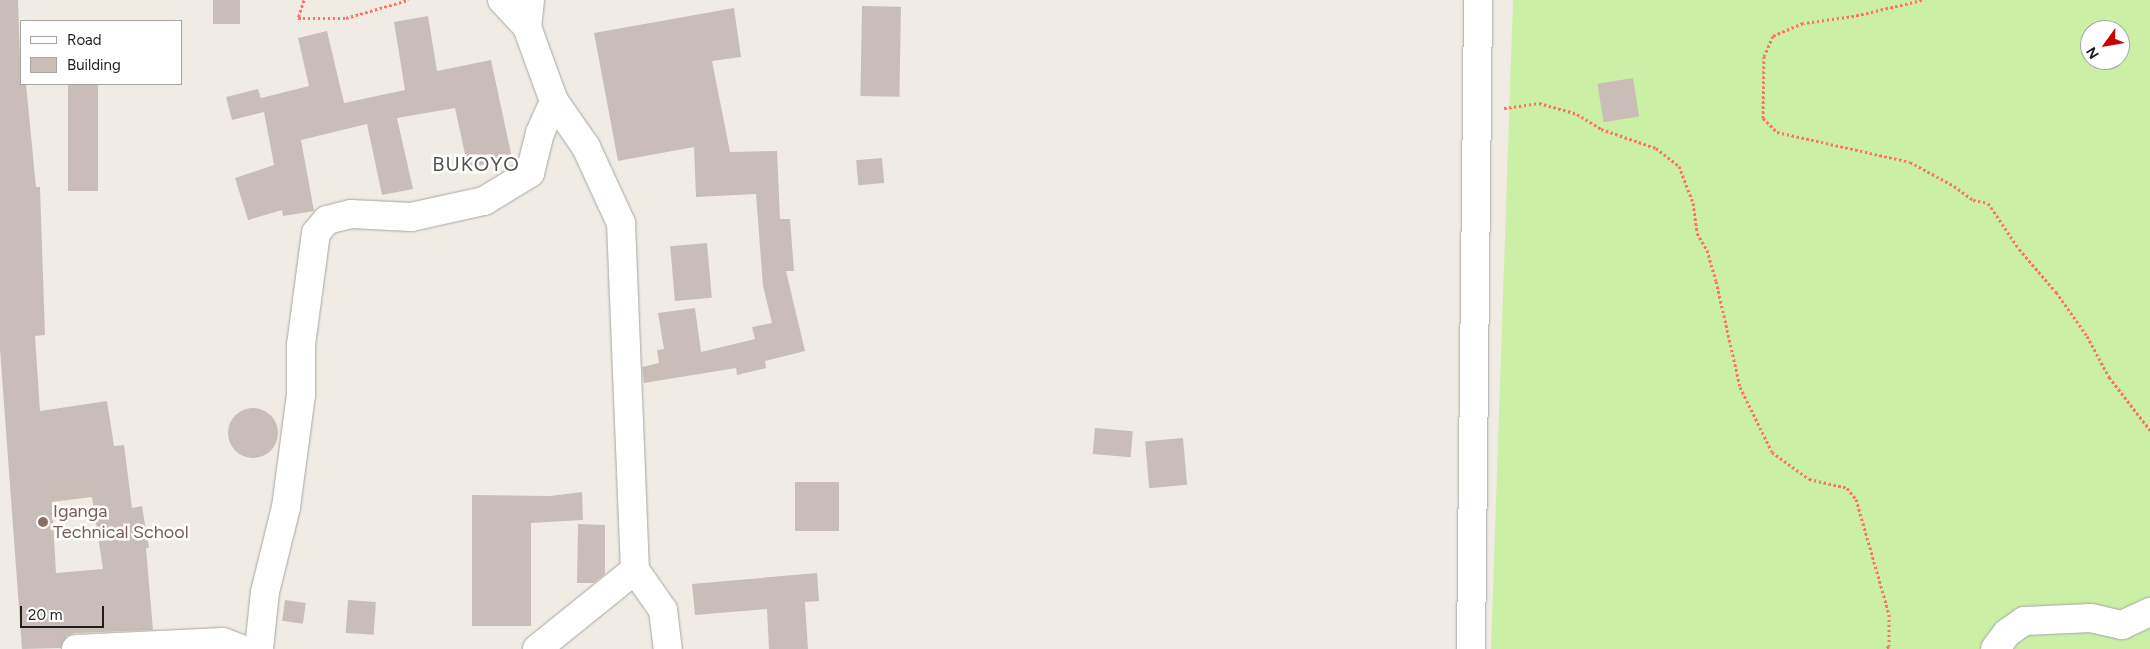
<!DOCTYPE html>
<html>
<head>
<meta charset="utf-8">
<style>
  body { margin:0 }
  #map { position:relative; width:2150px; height:649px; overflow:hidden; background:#f0ece4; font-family:Figtree,sans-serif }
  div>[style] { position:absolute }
  .grass>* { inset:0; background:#ccefa6 }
  .building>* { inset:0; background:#c9beb7; transform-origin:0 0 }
  .round { border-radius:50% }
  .path>* { height:3px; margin-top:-1.5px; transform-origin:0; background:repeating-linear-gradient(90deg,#ff7266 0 2.5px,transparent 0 5px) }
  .roads { filter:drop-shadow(0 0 1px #a6a6a6) drop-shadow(0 0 1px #a6a6a6) }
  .minor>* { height:28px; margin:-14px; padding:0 14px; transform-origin:14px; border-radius:14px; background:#fff }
  .dots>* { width:14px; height:14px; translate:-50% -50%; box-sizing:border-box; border:2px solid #fff; border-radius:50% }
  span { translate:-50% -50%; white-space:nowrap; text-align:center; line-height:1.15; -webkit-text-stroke:5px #fff; paint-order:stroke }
  .education-label { font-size:18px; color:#785e54 }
  .left { translate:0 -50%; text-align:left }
  .quarter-label { font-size:20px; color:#525252; letter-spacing:1px }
  .legend { position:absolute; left:20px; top:20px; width:162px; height:65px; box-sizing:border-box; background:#fff; border:1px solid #a5a5a5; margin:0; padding:6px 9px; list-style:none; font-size:15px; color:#1f1f1f }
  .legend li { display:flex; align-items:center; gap:10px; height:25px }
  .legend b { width:25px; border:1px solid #a5a5a5 }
  .north { position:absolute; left:2080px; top:20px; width:50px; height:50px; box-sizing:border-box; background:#fff; border:1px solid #a5a5a5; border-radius:50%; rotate:238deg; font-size:14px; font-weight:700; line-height:20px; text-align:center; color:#1f1f1f }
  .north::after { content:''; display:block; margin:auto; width:18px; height:22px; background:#cd0006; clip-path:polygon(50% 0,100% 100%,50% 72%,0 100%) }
  .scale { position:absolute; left:20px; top:606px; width:84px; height:22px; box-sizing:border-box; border:2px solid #1f1f1f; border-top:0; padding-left:6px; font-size:15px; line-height:18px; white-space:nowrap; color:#1f1f1f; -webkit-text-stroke:4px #fff; paint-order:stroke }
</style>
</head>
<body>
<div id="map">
  <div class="grass">
    <i style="clip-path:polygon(evenodd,1513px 0,2150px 0,2150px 649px,1491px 649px,1513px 0,2090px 30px,2120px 30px,2120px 60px,2090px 60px,2090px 30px)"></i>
  </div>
  <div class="building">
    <i style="clip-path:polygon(evenodd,0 0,18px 0,21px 84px,26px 84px,36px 187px,40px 187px,45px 335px,35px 336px,40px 411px,107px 401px,114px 446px,124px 445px,132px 508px,142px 506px,149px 548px,146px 548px,153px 630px,75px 633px,67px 636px,61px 648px,22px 649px,0 349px,0 0,92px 497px,103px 569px,56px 573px,52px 502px,92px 497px)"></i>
    <i style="left:213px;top:0;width:27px;height:24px"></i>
    <i style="left:862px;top:6px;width:39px;height:90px;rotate:1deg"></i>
    <i style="clip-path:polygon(734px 8px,741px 57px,712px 61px,730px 152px,777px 151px,780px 219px,790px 219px,794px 271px,786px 271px,805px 351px,765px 361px,766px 368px,737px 375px,736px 368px,644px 383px,642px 367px,659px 363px,657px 350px,664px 349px,658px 313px,695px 308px,701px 352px,755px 339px,752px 327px,772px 323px,763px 286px,756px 194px,696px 197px,694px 147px,618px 161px,594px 33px)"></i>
    <i style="clip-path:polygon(428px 16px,437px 71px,491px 60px,512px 158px,468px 168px,455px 108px,397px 118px,413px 189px,382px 195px,367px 124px,301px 140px,314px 211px,283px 216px,282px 210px,248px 220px,235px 178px,274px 165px,264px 112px,232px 120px,226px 97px,258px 89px,262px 102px,261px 98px,309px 86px,298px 38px,327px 31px,344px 103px,405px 90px,394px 22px)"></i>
    <i style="left:1633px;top:78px;width:39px;height:36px;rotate:81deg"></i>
    <i style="left:68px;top:84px;width:30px;height:107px"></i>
    <i style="left:882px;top:158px;width:25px;height:26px;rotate:85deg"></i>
    <i style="left:707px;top:243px;width:55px;height:37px;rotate:85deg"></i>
    <i class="round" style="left:228px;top:408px;width:50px;height:50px"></i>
    <i style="left:1095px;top:428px;width:38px;height:26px;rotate:5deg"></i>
    <i style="left:1183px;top:438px;width:47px;height:38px;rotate:85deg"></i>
    <i style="left:795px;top:482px;width:44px;height:49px"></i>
    <i style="clip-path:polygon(582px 492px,583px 520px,531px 523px,531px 626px,472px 626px,472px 495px,550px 496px)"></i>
    <i style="clip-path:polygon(578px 524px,605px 525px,605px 574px,594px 583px,577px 583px)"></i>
    <i style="clip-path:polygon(817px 573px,819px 601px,805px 602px,808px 649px,769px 649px,767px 609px,695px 615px,692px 584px)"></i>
    <i style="left:285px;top:600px;width:21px;height:21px;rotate:8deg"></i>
    <i style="left:348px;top:600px;width:28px;height:33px;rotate:4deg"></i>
  </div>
  <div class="path">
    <i style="left:304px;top:0;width:19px;rotate:108deg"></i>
    <i style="left:298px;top:18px;width:48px"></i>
    <i style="left:346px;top:18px;width:65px;rotate:-16.2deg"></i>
    <i style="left:1922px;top:0;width:70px;rotate:166.8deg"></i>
    <i style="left:1854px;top:16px;width:51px;rotate:172.2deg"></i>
    <i style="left:1803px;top:23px;width:33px;rotate:157deg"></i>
    <i style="left:1773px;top:36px;width:22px;rotate:114deg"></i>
    <i style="left:1764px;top:56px;width:62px;rotate:90.9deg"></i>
    <i style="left:1763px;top:118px;width:20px;rotate:45deg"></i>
    <i style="left:1777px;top:132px;width:136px;rotate:12.7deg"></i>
    <i style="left:1910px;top:162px;width:50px;rotate:28.6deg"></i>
    <i style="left:1954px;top:186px;width:24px;rotate:36deg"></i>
    <i style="left:1973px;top:200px;width:15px;rotate:11deg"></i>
    <i style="left:1988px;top:203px;width:55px;rotate:56deg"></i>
    <i style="left:2019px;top:249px;width:57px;rotate:49.3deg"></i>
    <i style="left:2056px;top:292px;width:54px;rotate:54.8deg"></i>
    <i style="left:2087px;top:336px;width:47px;rotate:61.8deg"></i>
    <i style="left:2109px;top:377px;width:67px;rotate:52.3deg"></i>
    <i style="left:1504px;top:108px;width:35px;rotate:-8deg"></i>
    <i style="left:1539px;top:103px;width:40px;rotate:16deg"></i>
    <i style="left:1577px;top:114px;width:28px;rotate:32deg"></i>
    <i style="left:1601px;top:129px;width:58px;rotate:19.1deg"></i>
    <i style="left:1656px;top:148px;width:29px;rotate:38deg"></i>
    <i style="left:1679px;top:166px;width:40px;rotate:69deg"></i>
    <i style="left:1693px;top:203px;width:30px;rotate:82deg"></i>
    <i style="left:1697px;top:233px;width:20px;rotate:60deg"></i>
    <i style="left:1707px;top:250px;width:32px;rotate:74deg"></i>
    <i style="left:1716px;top:281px;width:109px;rotate:77.2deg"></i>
    <i style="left:1740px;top:387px;width:72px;rotate:63.8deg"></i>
    <i style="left:1772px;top:452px;width:46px;rotate:36.1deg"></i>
    <i style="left:1809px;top:479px;width:39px;rotate:13deg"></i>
    <i style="left:1847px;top:488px;width:14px;rotate:51deg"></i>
    <i style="left:1856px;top:499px;width:120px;rotate:74deg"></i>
    <i style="left:1889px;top:614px;width:32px;rotate:90deg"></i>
    <i style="left:1889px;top:646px;width:4px;rotate:135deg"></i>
  </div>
  <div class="roads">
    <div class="minor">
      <i style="left:502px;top:0;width:37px;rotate:47deg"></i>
      <i style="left:530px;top:0;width:27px;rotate:96deg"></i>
      <i style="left:527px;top:27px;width:79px;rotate:70deg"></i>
      <i style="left:554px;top:101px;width:56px;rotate:55.2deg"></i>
      <i style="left:586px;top:147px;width:84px;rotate:65.3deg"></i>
      <i style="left:621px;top:223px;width:347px;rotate:87.7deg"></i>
      <i style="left:635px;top:570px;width:49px;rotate:55deg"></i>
      <i style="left:663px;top:610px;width:39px;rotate:83deg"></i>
      <i style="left:76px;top:649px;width:147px;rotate:-2.7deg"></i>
      <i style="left:223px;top:642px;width:19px;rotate:21deg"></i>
      <i style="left:259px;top:649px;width:57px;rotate:-84deg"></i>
      <i style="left:265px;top:592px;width:88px;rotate:-76.1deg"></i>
      <i style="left:286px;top:507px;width:113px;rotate:-82.4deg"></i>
      <i style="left:301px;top:395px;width:50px;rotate:-90deg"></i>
      <i style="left:301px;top:345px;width:113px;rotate:-82.4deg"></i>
      <i style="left:316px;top:233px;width:17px;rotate:-50deg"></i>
      <i style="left:327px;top:220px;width:25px;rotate:-14deg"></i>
      <i style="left:351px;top:214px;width:60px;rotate:2.9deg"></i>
      <i style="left:411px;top:217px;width:75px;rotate:-12.4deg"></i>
      <i style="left:484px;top:201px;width:54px;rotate:-31.3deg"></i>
      <i style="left:530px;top:173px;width:41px;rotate:-76deg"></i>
      <i style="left:540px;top:133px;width:35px;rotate:-66deg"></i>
      <i style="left:537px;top:649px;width:126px;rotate:-38.9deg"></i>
      <i style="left:1471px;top:649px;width:649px;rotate:-89.38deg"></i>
      <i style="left:1995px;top:649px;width:20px;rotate:-53deg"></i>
      <i style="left:2007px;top:633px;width:21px;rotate:-35deg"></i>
      <i style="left:2024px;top:621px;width:67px;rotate:-2.6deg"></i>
      <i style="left:2091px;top:618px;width:32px;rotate:13deg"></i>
      <i style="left:2122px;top:625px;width:31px;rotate:-25deg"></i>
    </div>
  </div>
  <div class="dots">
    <i style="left:43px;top:522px;background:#8d6e63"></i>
  </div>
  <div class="education-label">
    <span class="left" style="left:53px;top:522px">Iganga<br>Technical School</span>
  </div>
  <div class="quarter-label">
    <span style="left:476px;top:164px">BUKOYO</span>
  </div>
  <ul class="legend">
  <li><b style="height:6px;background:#fff"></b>Road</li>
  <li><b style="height:14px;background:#c9beb7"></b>Building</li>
  </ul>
  <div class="north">N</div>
  <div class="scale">20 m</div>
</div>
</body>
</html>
